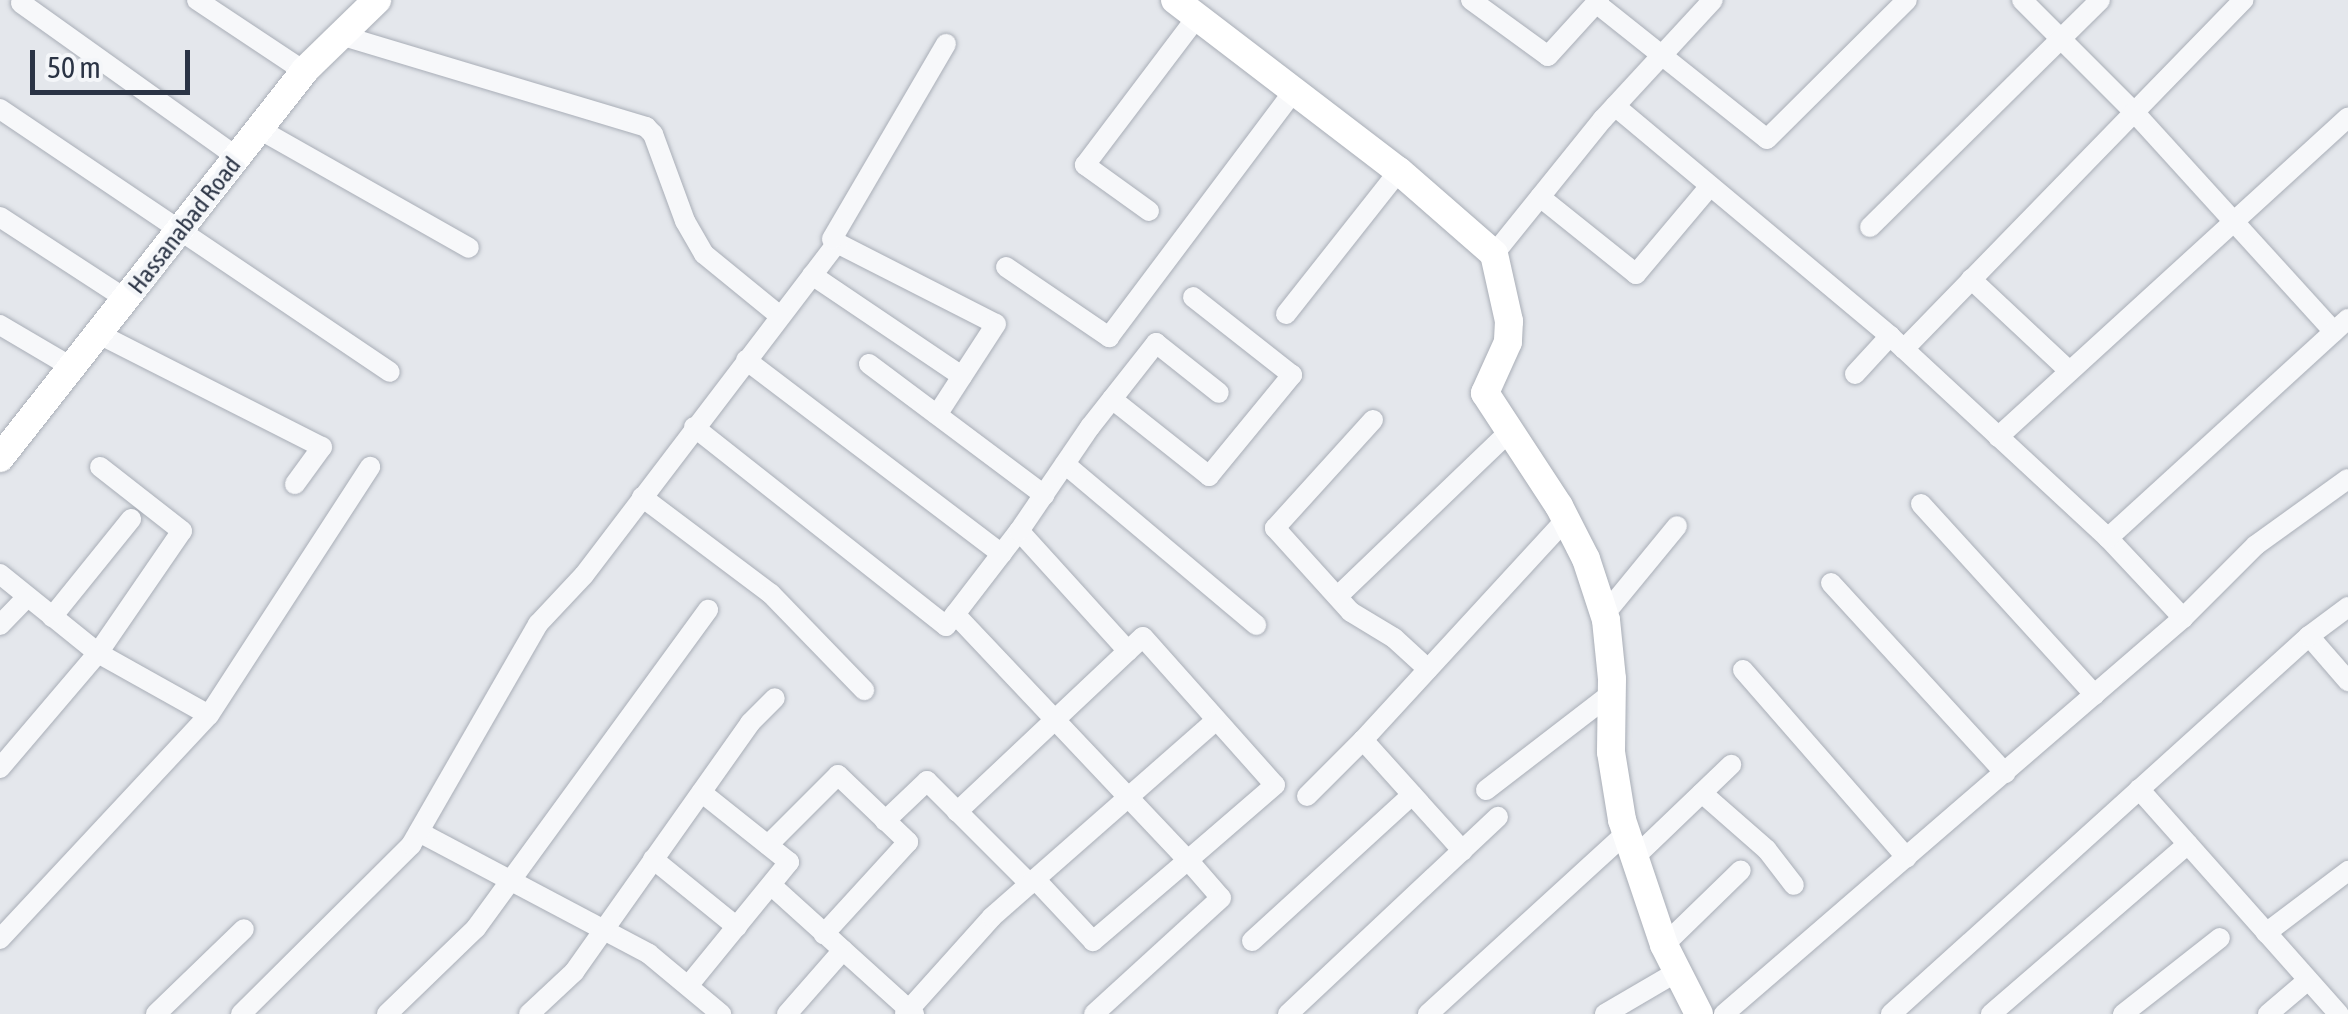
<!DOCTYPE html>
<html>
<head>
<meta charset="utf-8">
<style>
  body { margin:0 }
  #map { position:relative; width:2348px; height:1014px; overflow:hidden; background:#e4e7ec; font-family:"Asap Condensed",sans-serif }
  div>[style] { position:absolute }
  .roads { filter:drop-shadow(0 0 2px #a9aeb7) drop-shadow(0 0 2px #a9aeb7) }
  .street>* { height:20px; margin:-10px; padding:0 10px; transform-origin:10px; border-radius:10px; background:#f7f8fa }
  .secondary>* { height:28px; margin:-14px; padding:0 14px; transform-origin:14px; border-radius:14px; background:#fff }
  span { translate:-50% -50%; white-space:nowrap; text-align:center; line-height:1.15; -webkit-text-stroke:9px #f4f6f9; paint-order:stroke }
  .street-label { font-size:25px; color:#2b3445 }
  .scale { position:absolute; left:30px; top:50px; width:160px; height:45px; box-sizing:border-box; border:5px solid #2b3445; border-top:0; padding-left:12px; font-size:30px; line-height:35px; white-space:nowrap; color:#2b3445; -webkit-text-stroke:8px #f4f6f9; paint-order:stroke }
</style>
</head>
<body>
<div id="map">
  <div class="roads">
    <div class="street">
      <i style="left:197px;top:0;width:128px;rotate:33.6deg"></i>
      <i style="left:1471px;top:0;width:95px;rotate:36deg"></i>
      <i style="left:1548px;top:56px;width:76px;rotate:-47.7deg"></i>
      <i style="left:2022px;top:0;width:158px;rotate:45deg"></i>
      <i style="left:2134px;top:112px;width:297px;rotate:47.7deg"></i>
      <i style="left:21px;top:3px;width:265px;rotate:35.5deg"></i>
      <i style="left:1596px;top:3px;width:218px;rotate:38.5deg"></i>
      <i style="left:1767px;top:139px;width:197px;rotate:-44.8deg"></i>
      <i style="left:340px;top:35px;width:320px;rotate:16.7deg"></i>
      <i style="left:646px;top:127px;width:10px;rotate:45deg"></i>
      <i style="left:653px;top:134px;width:93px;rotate:69.8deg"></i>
      <i style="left:685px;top:221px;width:38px;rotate:60deg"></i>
      <i style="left:704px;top:254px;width:98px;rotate:39.2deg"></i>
      <i style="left:1615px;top:106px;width:359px;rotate:39.9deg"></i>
      <i style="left:0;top:109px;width:470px;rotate:34deg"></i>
      <i style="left:259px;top:129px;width:241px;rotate:29.5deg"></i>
      <i style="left:1540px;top:197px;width:123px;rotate:38.7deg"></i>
      <i style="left:1636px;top:274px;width:115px;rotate:-49.9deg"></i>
      <i style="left:1149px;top:211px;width:79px;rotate:-144.3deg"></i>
      <i style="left:1085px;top:165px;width:186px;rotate:-52.9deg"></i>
      <i style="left:0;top:217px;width:150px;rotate:33.1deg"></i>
      <i style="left:1870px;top:227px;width:323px;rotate:-44.6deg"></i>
      <i style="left:837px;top:243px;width:178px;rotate:27deg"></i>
      <i style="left:996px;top:324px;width:108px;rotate:123deg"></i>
      <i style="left:1494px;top:254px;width:174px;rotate:-51.1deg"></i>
      <i style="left:1603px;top:119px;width:162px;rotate:-47.3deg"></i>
      <i style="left:1006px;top:267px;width:125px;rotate:34.2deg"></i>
      <i style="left:1109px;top:337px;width:308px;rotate:-53.1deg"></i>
      <i style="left:812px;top:275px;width:181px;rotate:34deg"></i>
      <i style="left:1971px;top:279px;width:127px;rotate:43.1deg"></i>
      <i style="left:1286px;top:314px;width:182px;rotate:-51.7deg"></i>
      <i style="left:0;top:325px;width:85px;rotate:30.5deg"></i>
      <i style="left:99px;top:334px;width:250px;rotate:26.9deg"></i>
      <i style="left:322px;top:447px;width:46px;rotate:126.1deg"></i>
      <i style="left:1904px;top:349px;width:278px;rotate:42.8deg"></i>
      <i style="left:2108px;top:538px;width:110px;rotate:46.8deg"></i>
      <i style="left:2183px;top:618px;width:103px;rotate:-45deg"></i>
      <i style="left:2256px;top:545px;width:113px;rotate:-35.7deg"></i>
      <i style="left:746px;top:360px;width:321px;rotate:37.2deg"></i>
      <i style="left:869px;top:364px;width:219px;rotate:36.8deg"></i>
      <i style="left:1855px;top:374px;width:52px;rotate:-47.4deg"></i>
      <i style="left:1890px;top:336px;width:19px;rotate:43deg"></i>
      <i style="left:1904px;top:349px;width:487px;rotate:-45.8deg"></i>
      <i style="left:1112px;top:399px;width:124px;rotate:38.4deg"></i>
      <i style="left:1209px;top:476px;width:131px;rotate:-50.6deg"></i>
      <i style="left:1292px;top:375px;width:126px;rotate:-141.8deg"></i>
      <i style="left:1373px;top:420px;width:146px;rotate:132.2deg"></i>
      <i style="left:1275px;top:528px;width:113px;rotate:47.9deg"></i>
      <i style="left:1351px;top:612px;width:50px;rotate:31.2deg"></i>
      <i style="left:1394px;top:638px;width:46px;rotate:42.4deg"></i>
      <i style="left:694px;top:427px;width:321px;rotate:38.3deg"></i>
      <i style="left:946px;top:626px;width:120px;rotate:-52.5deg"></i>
      <i style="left:1998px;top:437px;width:474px;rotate:-42.4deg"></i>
      <i style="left:1065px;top:464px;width:250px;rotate:40.1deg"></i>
      <i style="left:642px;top:497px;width:161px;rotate:36.9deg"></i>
      <i style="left:771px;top:594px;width:134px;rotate:45.9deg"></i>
      <i style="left:1921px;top:504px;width:258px;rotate:47.7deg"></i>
      <i style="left:2108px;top:538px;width:325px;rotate:-42.4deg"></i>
      <i style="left:0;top:574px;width:126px;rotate:38.9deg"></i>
      <i style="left:98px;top:653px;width:127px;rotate:29.2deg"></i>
      <i style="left:1831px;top:583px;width:258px;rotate:47.5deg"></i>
      <i style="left:1338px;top:596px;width:238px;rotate:-43.8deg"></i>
      <i style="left:955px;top:614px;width:339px;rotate:46.6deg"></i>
      <i style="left:1188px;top:860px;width:125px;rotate:139.5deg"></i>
      <i style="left:1093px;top:941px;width:85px;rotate:-133.1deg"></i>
      <i style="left:1604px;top:615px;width:115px;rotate:-50.6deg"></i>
      <i style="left:52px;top:617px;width:126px;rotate:-51.1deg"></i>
      <i style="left:0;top:625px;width:39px;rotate:-46deg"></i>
      <i style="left:2309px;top:636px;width:60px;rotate:49.1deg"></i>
      <i style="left:1128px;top:651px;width:162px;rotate:-132.2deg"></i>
      <i style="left:1019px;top:531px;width:126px;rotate:-55.7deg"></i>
      <i style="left:1090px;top:427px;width:107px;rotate:-51.8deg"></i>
      <i style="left:1156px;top:343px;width:80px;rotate:38.4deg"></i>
      <i style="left:1743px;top:670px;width:249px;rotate:48.9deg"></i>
      <i style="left:1363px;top:740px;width:300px;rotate:-47.4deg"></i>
      <i style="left:0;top:768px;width:151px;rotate:-49.6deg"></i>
      <i style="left:98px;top:653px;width:148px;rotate:-55.5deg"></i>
      <i style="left:182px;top:531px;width:104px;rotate:-142deg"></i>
      <i style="left:2139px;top:789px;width:301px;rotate:48.4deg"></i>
      <i style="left:1486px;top:790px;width:159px;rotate:-37.6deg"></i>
      <i style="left:1702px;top:793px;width:86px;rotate:41.2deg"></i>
      <i style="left:1767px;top:850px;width:44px;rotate:52.4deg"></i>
      <i style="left:1307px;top:796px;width:79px;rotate:-45deg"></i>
      <i style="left:1363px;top:740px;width:149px;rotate:48deg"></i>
      <i style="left:957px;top:812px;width:255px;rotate:-43.3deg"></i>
      <i style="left:1143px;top:637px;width:198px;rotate:48.3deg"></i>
      <i style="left:1275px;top:785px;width:115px;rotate:139.2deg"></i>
      <i style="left:1188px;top:860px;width:50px;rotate:49deg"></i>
      <i style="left:1221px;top:898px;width:172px;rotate:137.6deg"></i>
      <i style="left:885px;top:821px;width:58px;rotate:-43.6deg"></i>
      <i style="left:927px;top:781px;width:146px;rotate:45deg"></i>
      <i style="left:419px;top:832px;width:260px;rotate:27.9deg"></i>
      <i style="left:649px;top:954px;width:94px;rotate:39.8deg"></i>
      <i style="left:768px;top:845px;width:99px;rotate:-45deg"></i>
      <i style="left:838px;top:775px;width:97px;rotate:43.7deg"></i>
      <i style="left:908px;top:842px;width:125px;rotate:132.4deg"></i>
      <i style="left:1636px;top:856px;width:132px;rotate:-43.8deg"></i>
      <i style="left:653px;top:859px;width:108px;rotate:39deg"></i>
      <i style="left:771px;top:885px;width:193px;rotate:42.1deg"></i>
      <i style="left:2266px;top:933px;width:103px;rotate:-37.1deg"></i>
      <i style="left:0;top:939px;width:306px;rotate:-47deg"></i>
      <i style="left:209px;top:715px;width:296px;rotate:-57deg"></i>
      <i style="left:1252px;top:941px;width:217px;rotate:-42.4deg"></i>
      <i style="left:1664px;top:945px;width:107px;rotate:-44.2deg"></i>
      <i style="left:688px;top:986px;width:160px;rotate:-50.8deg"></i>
      <i style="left:789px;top:862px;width:112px;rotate:-141.5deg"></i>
      <i style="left:156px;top:1014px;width:122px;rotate:-44deg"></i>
      <i style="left:241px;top:1014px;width:240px;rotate:-44.8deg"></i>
      <i style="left:411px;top:845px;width:255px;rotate:-60.1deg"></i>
      <i style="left:538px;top:624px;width:67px;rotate:-46.8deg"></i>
      <i style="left:584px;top:575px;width:417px;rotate:-52.7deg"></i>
      <i style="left:837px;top:243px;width:6px;rotate:-141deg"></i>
      <i style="left:832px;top:239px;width:226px;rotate:-59.7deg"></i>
      <i style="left:387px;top:1014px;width:124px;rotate:-44deg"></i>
      <i style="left:476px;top:928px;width:394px;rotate:-53.9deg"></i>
      <i style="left:529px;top:1014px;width:62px;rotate:-43deg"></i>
      <i style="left:574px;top:972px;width:305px;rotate:-54.7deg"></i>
      <i style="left:750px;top:723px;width:35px;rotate:-45deg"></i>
      <i style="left:787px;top:1014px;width:85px;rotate:-48.8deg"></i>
      <i style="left:905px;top:1014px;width:130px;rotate:-48.1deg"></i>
      <i style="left:992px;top:917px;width:298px;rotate:-41.3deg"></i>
      <i style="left:1288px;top:1014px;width:288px;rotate:-43.2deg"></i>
      <i style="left:1428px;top:1014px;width:270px;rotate:-42.4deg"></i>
      <i style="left:1605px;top:1014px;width:81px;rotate:-30.4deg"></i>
      <i style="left:1724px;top:1014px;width:606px;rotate:-40.79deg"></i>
      <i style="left:1891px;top:1014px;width:564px;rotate:-42.12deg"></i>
      <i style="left:2309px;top:636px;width:49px;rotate:-36.6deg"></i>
      <i style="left:1991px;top:1014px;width:260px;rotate:-40.8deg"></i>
      <i style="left:2123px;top:1014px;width:123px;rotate:-38.1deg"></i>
      <i style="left:2268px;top:1014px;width:52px;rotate:-40.4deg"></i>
    </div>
    <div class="secondary">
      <i style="left:1175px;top:0;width:282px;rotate:37.4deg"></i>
      <i style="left:1399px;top:171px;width:126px;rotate:41.1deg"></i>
      <i style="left:1494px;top:254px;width:69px;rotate:77.4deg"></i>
      <i style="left:1509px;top:321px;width:21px;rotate:93deg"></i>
      <i style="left:1508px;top:342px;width:56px;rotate:114.3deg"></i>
      <i style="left:1485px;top:393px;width:135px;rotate:56.8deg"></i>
      <i style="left:1559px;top:506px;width:59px;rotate:63deg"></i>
      <i style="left:1586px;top:559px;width:64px;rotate:71.8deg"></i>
      <i style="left:1606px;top:620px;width:59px;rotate:84.2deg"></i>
      <i style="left:1612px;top:679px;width:73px;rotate:90.8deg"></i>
      <i style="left:1611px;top:752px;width:69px;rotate:80.8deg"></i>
      <i style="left:1622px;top:820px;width:132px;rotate:71.4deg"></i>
      <i style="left:1664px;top:945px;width:77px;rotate:63.1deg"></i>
      <i style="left:0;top:458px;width:492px;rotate:-51.8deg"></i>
      <i style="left:304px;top:71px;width:102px;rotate:-44.2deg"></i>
    </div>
  </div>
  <div class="street-label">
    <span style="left:184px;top:225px;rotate:-52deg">Hassanabad Road</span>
  </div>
  <div class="scale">50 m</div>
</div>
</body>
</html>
